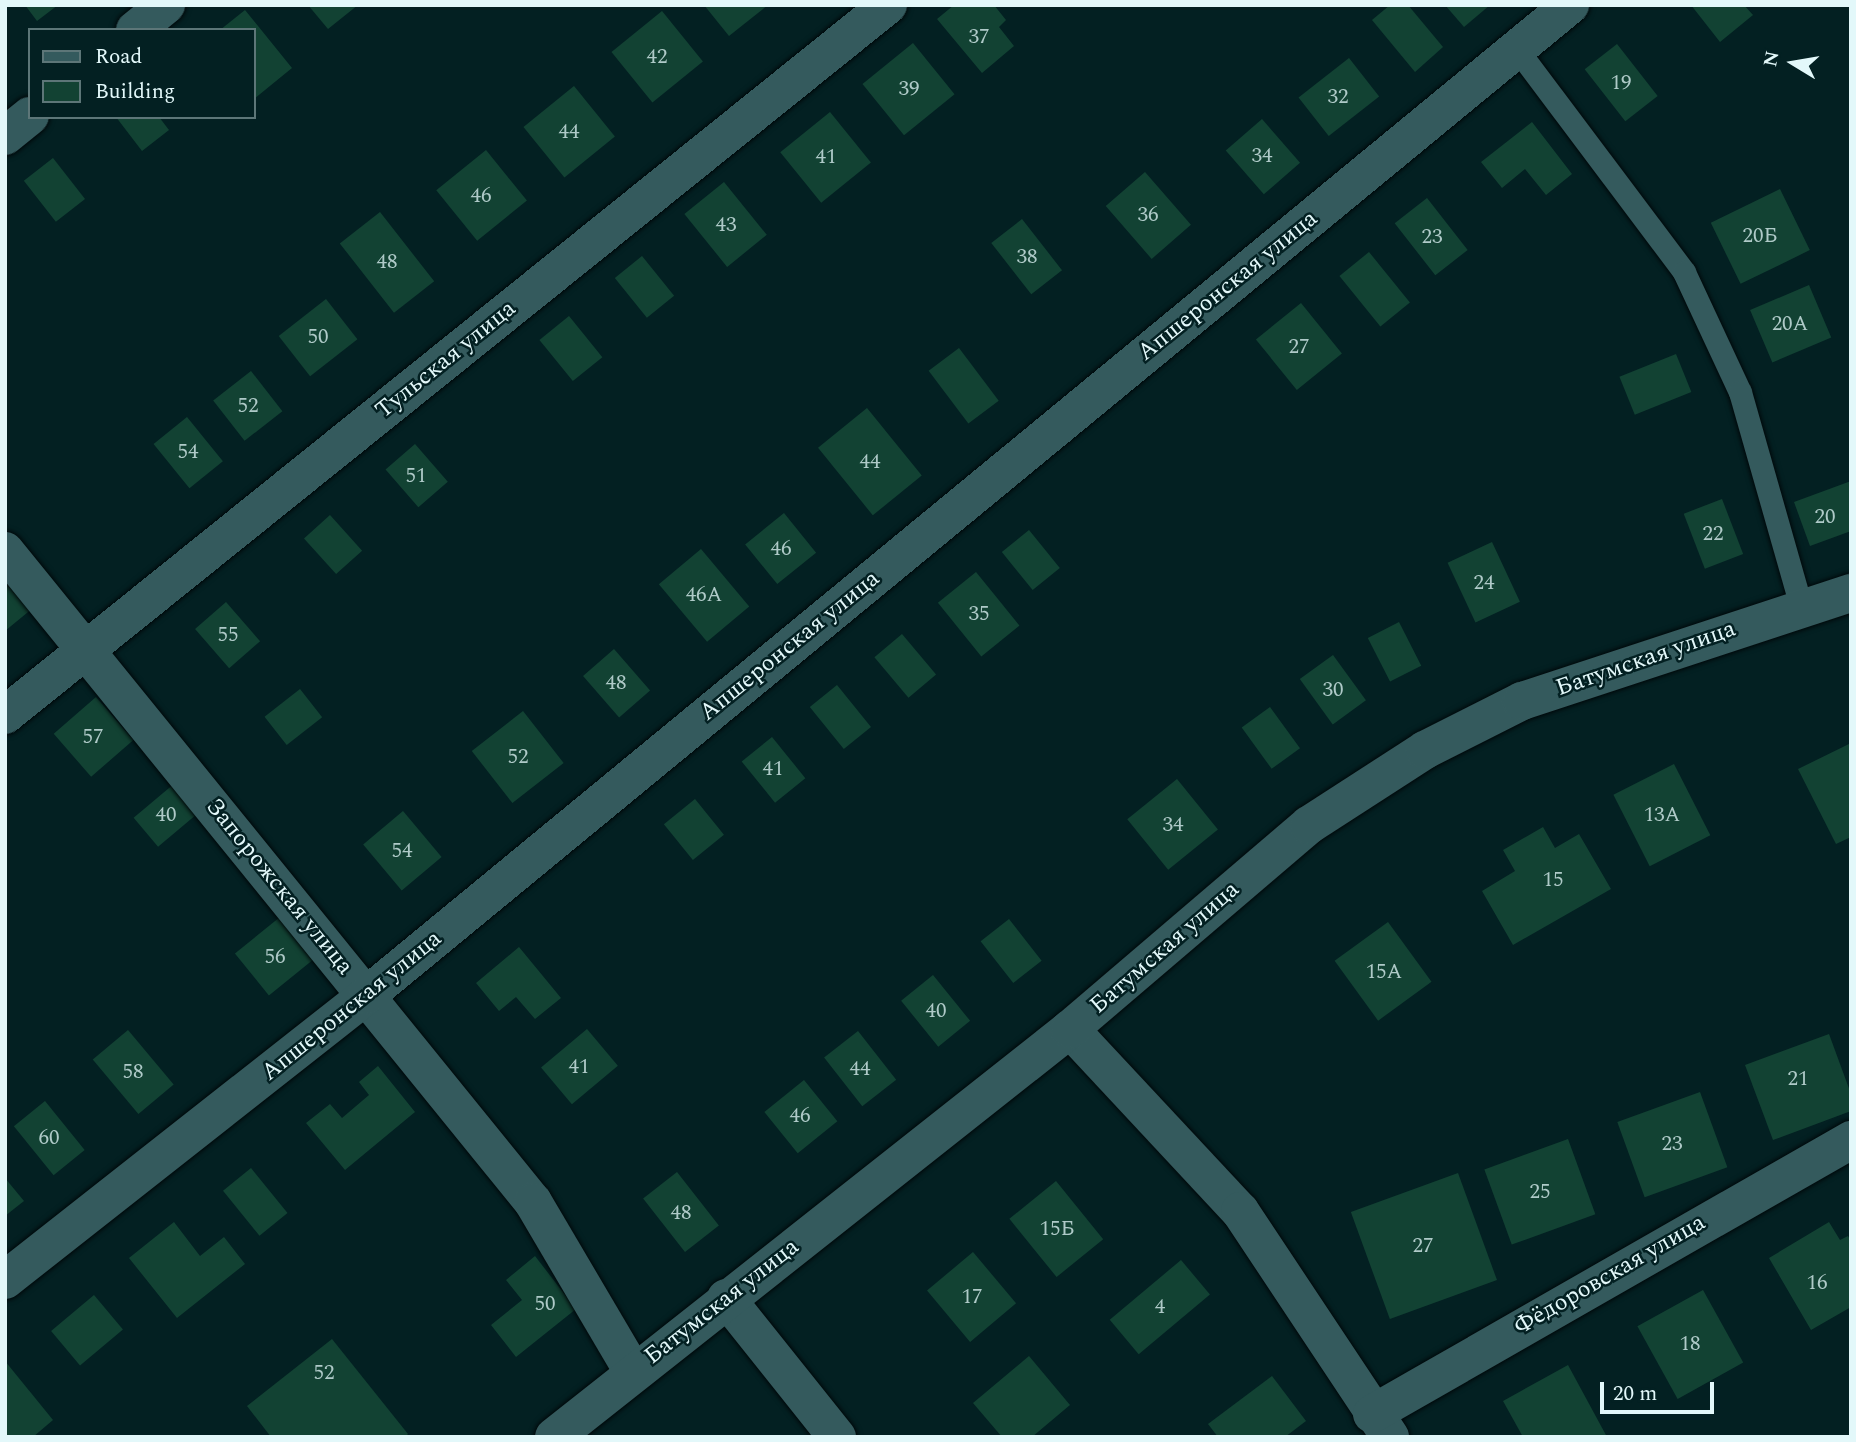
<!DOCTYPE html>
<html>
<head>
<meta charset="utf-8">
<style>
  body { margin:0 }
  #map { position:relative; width:1856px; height:1442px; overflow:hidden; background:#032022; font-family:Spectral,serif }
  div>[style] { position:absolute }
  .building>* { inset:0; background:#124233; transform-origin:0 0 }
  .roads { filter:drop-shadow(0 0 2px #00080a) drop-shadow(0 0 2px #00080a) }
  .lane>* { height:23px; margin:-11.5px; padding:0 11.5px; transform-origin:11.5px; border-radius:11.5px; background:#345a5d }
  .street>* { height:38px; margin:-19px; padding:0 19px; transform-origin:19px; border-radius:19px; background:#345a5d }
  span { translate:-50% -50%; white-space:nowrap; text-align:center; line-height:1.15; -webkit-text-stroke:5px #032022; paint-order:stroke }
  .number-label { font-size:21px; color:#afcac8 }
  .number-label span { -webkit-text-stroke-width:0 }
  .street-label { font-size:24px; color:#e3f8fa }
  .frame { position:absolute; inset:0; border:7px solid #e3f8fa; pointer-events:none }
  .legend { position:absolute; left:28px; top:28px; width:228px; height:91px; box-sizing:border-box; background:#032022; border:2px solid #5d7678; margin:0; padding:9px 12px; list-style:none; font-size:21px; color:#e3f8fa }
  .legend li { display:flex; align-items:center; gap:14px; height:35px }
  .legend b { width:35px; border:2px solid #5d7678 }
  .north { position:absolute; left:1758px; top:28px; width:70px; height:70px; -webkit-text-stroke:5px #032022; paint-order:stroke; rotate:281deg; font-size:19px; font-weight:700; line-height:28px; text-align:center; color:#e3f8fa }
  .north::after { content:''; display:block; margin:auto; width:24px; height:32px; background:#e3f8fa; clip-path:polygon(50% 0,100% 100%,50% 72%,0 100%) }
  .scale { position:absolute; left:1600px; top:1382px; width:114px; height:32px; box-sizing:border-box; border:4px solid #e3f8fa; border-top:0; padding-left:9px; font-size:21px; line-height:24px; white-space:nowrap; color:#e3f8fa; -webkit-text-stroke:5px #032022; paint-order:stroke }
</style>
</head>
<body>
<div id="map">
  <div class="building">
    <i style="clip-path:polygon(25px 5px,58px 5px,37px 21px)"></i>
    <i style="clip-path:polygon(308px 5px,358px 5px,328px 29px)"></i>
    <i style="clip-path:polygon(704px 5px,768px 5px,729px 36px)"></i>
    <i style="clip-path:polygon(954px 5px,994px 5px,1006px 20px,999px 27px,1014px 46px,982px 73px,937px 19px)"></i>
    <i style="clip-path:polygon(1390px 5px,1408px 5px,1443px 47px,1415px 72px,1372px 20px)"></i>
    <i style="clip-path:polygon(1445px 5px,1490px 5px,1464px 27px)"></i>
    <i style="clip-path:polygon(1691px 5px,1744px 5px,1753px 15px,1720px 42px)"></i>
    <i style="clip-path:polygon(245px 10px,292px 68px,254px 99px,254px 30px,220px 30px)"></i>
    <i style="left:662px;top:11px;width:65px;height:65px;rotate:51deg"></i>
    <i style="left:913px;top:43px;width:66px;height:65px;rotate:51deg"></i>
    <i style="left:1617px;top:44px;width:66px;height:41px;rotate:52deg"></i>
    <i style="left:1349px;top:58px;width:49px;height:64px;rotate:52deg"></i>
    <i style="left:574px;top:86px;width:65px;height:65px;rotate:51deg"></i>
    <i style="left:830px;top:112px;width:65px;height:64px;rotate:51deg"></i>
    <i style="clip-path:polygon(116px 117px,159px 117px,169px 130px,142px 151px)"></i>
    <i style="left:1262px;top:119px;width:58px;height:48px;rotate:49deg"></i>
    <i style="clip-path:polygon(1532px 122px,1572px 174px,1546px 195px,1525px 169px,1502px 188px,1481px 162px)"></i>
    <i style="left:486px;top:150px;width:65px;height:64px;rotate:51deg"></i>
    <i style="left:53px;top:158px;width:52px;height:37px;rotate:52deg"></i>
    <i style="left:1145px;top:172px;width:70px;height:52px;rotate:49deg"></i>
    <i style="left:724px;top:182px;width:68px;height:51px;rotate:51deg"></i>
    <i style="left:1780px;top:189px;width:68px;height:77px;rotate:64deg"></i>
    <i style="left:1427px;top:198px;width:66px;height:41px;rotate:52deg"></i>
    <i style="left:380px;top:212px;width:88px;height:51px;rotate:52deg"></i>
    <i style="left:1022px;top:219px;width:65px;height:39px;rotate:52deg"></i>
    <i style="left:1369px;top:252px;width:65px;height:38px;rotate:51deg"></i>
    <i style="left:642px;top:256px;width:51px;height:35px;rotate:51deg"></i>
    <i style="left:1809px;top:285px;width:57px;height:64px;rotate:67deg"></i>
    <i style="left:326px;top:299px;width:51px;height:60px;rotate:52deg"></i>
    <i style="left:1301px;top:303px;width:65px;height:58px;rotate:51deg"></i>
    <i style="left:569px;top:316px;width:53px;height:38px;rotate:51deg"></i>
    <i style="left:959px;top:348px;width:66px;height:38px;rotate:53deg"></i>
    <i style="left:1676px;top:354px;width:41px;height:61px;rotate:68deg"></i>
    <i style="left:251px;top:371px;width:51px;height:48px;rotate:52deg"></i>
    <i style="left:867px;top:408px;width:87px;height:63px;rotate:51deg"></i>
    <i style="left:187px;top:417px;width:57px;height:43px;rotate:51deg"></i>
    <i style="left:415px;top:444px;width:50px;height:39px;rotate:49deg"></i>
    <i style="clip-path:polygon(1851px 481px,1851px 531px,1810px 546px,1794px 502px)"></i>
    <i style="left:1722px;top:499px;width:59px;height:41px;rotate:69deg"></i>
    <i style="left:784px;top:513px;width:51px;height:50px;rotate:51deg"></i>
    <i style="left:330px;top:515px;width:48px;height:35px;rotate:48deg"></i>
    <i style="left:1029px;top:530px;width:49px;height:35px;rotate:51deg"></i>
    <i style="left:1492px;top:542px;width:66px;height:49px;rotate:65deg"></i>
    <i style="left:701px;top:549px;width:75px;height:55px;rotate:50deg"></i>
    <i style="left:976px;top:572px;width:69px;height:49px;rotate:51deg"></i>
    <i style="clip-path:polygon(5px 575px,33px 608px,5px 631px)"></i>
    <i style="left:226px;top:602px;width:52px;height:41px;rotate:49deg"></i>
    <i style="left:1399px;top:622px;width:49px;height:35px;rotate:63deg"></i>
    <i style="left:902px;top:634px;width:53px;height:36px;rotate:50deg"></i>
    <i style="left:614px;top:649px;width:55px;height:41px;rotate:49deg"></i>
    <i style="left:1333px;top:655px;width:56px;height:41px;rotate:54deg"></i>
    <i style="left:837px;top:685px;width:54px;height:35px;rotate:51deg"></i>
    <i style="left:300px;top:689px;width:36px;height:45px;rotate:52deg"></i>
    <i style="left:96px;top:697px;width:57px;height:56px;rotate:49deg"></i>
    <i style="left:1270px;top:707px;width:51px;height:35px;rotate:54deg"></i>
    <i style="left:523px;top:711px;width:66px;height:65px;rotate:52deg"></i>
    <i style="left:772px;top:737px;width:53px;height:39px;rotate:51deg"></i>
    <i style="clip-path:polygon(1851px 743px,1851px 837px,1836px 844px,1798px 769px)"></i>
    <i style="left:1674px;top:764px;width:80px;height:68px;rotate:63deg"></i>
    <i style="left:1177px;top:779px;width:65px;height:64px;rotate:51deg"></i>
    <i style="left:175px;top:783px;width:38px;height:54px;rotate:50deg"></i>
    <i style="left:695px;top:799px;width:46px;height:40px;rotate:51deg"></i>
    <i style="left:403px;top:811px;width:60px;height:52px;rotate:50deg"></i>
    <i style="clip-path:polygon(1543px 827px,1555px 848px,1579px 834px,1611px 889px,1513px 945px,1482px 891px,1515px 871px,1503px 850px)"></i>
    <i style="left:280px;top:917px;width:54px;height:58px;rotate:51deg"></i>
    <i style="left:1009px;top:919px;width:53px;height:36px;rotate:52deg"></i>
    <i style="left:1388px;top:922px;width:74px;height:66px;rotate:54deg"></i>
    <i style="clip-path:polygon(519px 947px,561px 998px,535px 1019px,516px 997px,499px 1011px,476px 983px)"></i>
    <i style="left:933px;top:975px;width:59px;height:41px;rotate:51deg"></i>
    <i style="left:587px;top:1029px;width:48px;height:60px;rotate:50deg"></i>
    <i style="left:128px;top:1030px;width:71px;height:46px;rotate:50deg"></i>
    <i style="left:858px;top:1031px;width:62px;height:43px;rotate:52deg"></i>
    <i style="clip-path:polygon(1829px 1034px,1851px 1094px,1851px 1111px,1773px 1140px,1745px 1065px)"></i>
    <i style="clip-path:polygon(378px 1066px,415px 1112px,345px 1170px,306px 1123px,330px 1104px,342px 1118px,369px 1095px,359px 1082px)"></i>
    <i style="left:804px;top:1080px;width:53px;height:51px;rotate:51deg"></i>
    <i style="left:1700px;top:1092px;width:80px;height:88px;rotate:70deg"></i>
    <i style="left:45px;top:1101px;width:63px;height:40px;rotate:51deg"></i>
    <i style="left:1568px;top:1139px;width:80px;height:89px;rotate:70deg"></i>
    <i style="left:251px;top:1168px;width:58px;height:36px;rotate:51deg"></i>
    <i style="left:677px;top:1172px;width:68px;height:43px;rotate:52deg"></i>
    <i style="left:1458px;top:1173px;width:114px;height:114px;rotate:70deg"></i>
    <i style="clip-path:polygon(5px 1178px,24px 1201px,5px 1216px)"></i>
    <i style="left:1056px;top:1181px;width:75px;height:60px;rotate:51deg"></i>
    <i style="clip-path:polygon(174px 1222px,200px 1256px,224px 1237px,245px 1264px,177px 1318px,129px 1258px)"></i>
    <i style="clip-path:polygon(1829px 1222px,1840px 1240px,1848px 1236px,1851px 1241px,1851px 1307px,1811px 1330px,1769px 1258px)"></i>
    <i style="left:973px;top:1252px;width:67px;height:60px;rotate:50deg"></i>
    <i style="clip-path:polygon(535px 1256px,576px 1309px,516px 1357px,491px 1325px,522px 1300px,506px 1280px)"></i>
    <i style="left:1181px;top:1260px;width:45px;height:93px;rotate:50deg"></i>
    <i style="left:1703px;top:1290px;width:83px;height:75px;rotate:61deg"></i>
    <i style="left:94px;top:1295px;width:45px;height:56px;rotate:50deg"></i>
    <i style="clip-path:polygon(332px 1339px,408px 1434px,405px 1437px,271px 1437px,247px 1406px)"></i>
    <i style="clip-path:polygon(1029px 1356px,1070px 1405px,1032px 1437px,1002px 1437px,973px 1403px)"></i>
    <i style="clip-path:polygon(5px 1361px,53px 1420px,33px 1437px,5px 1437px)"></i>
    <i style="clip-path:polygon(1568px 1365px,1607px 1437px,1523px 1437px,1503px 1401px)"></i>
    <i style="clip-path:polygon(1272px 1376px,1306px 1421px,1285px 1437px,1218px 1437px,1208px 1424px)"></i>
  </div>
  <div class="roads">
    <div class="lane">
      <i style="left:1516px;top:48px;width:280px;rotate:53.1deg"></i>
      <i style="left:1684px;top:272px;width:132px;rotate:65deg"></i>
      <i style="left:1740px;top:392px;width:223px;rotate:74.1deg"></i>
    </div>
    <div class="street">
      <i style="left:135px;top:30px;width:40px;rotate:-39deg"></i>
      <i style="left:5px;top:136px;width:32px;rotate:-39deg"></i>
      <i style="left:5px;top:551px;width:838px;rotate:50.96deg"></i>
      <i style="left:533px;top:1202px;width:197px;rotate:59.5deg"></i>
      <i style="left:5px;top:715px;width:1133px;rotate:-38.8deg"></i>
      <i style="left:1070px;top:1029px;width:249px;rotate:47deg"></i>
      <i style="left:1240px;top:1211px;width:271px;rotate:56.4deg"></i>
      <i style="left:5px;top:1280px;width:461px;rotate:-38.2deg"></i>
      <i style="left:367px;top:995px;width:1558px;rotate:-39.45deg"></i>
      <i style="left:726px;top:1298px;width:178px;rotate:51.4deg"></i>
      <i style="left:1372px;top:1414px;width:552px;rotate:-29.77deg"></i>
      <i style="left:554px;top:1437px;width:658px;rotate:-38.33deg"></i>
      <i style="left:1070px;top:1029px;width:314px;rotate:-40.5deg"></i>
      <i style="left:1309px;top:825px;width:138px;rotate:-32.9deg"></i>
      <i style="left:1425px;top:750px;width:109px;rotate:-26.8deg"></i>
      <i style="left:1522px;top:701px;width:346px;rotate:-18.2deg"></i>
    </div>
  </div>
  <div class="number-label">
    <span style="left:979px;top:37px">37</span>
    <span style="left:657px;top:57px">42</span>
    <span style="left:1621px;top:83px">19</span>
    <span style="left:909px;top:89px">39</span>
    <span style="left:1338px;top:97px">32</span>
    <span style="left:569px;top:132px">44</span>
    <span style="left:1262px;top:156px">34</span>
    <span style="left:826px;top:157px">41</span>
    <span style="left:481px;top:196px">46</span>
    <span style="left:1148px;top:215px">36</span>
    <span style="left:726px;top:225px">43</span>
    <span style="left:1760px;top:236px">20Б</span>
    <span style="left:1432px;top:237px">23</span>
    <span style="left:1027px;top:257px">38</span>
    <span style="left:387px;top:262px">48</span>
    <span style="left:1790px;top:324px">20А</span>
    <span style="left:318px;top:337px">50</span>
    <span style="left:1299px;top:347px">27</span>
    <span style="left:248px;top:406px">52</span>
    <span style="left:188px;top:452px">54</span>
    <span style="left:870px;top:462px">44</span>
    <span style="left:416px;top:476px">51</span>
    <span style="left:1825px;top:517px">20</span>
    <span style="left:1713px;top:534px">22</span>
    <span style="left:781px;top:549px">46</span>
    <span style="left:1484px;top:583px">24</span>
    <span style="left:704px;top:595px">46А</span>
    <span style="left:979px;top:614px">35</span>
    <span style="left:228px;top:635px">55</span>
    <span style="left:616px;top:683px">48</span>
    <span style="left:1333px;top:690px">30</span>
    <span style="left:93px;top:737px">57</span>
    <span style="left:518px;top:757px">52</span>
    <span style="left:773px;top:769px">41</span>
    <span style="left:166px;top:815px">40</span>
    <span style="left:1662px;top:815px">13А</span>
    <span style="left:1173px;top:825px">34</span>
    <span style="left:402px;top:851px">54</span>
    <span style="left:1553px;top:880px">15</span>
    <span style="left:275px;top:957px">56</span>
    <span style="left:1384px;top:972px">15А</span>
    <span style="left:936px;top:1011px">40</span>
    <span style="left:579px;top:1067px">41</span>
    <span style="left:860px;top:1069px">44</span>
    <span style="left:133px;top:1072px">58</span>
    <span style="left:1798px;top:1079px">21</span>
    <span style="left:800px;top:1116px">46</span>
    <span style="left:49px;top:1138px">60</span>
    <span style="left:1672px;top:1144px">23</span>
    <span style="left:1540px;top:1192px">25</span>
    <span style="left:681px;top:1213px">48</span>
    <span style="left:1057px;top:1229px">15Б</span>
    <span style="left:1423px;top:1246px">27</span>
    <span style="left:1817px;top:1283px">16</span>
    <span style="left:972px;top:1297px">17</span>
    <span style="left:545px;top:1304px">50</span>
    <span style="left:1160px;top:1307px">4</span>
    <span style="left:1690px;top:1344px">18</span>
    <span style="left:324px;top:1373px">52</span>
  </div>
  <div class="street-label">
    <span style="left:1228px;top:286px;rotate:-39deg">Апшеронская улица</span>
    <span style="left:446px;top:360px;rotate:-39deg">Тульская улица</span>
    <span style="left:790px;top:646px;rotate:-39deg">Апшеронская улица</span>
    <span style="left:1646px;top:659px;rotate:-19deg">Батумская улица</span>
    <span style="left:279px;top:887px;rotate:51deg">Запорожская улица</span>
    <span style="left:1165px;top:948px;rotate:-41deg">Батумская улица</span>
    <span style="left:352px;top:1006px;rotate:-39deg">Апшеронская улица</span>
    <span style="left:1610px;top:1275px;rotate:-30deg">Фёдоровская улица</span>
    <span style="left:722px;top:1302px;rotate:-38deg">Батумская улица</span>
  </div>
  <div class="frame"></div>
  <ul class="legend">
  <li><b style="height:9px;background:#345a5d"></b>Road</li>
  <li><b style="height:19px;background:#124233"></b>Building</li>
  </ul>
  <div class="north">N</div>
  <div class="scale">20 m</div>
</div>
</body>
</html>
